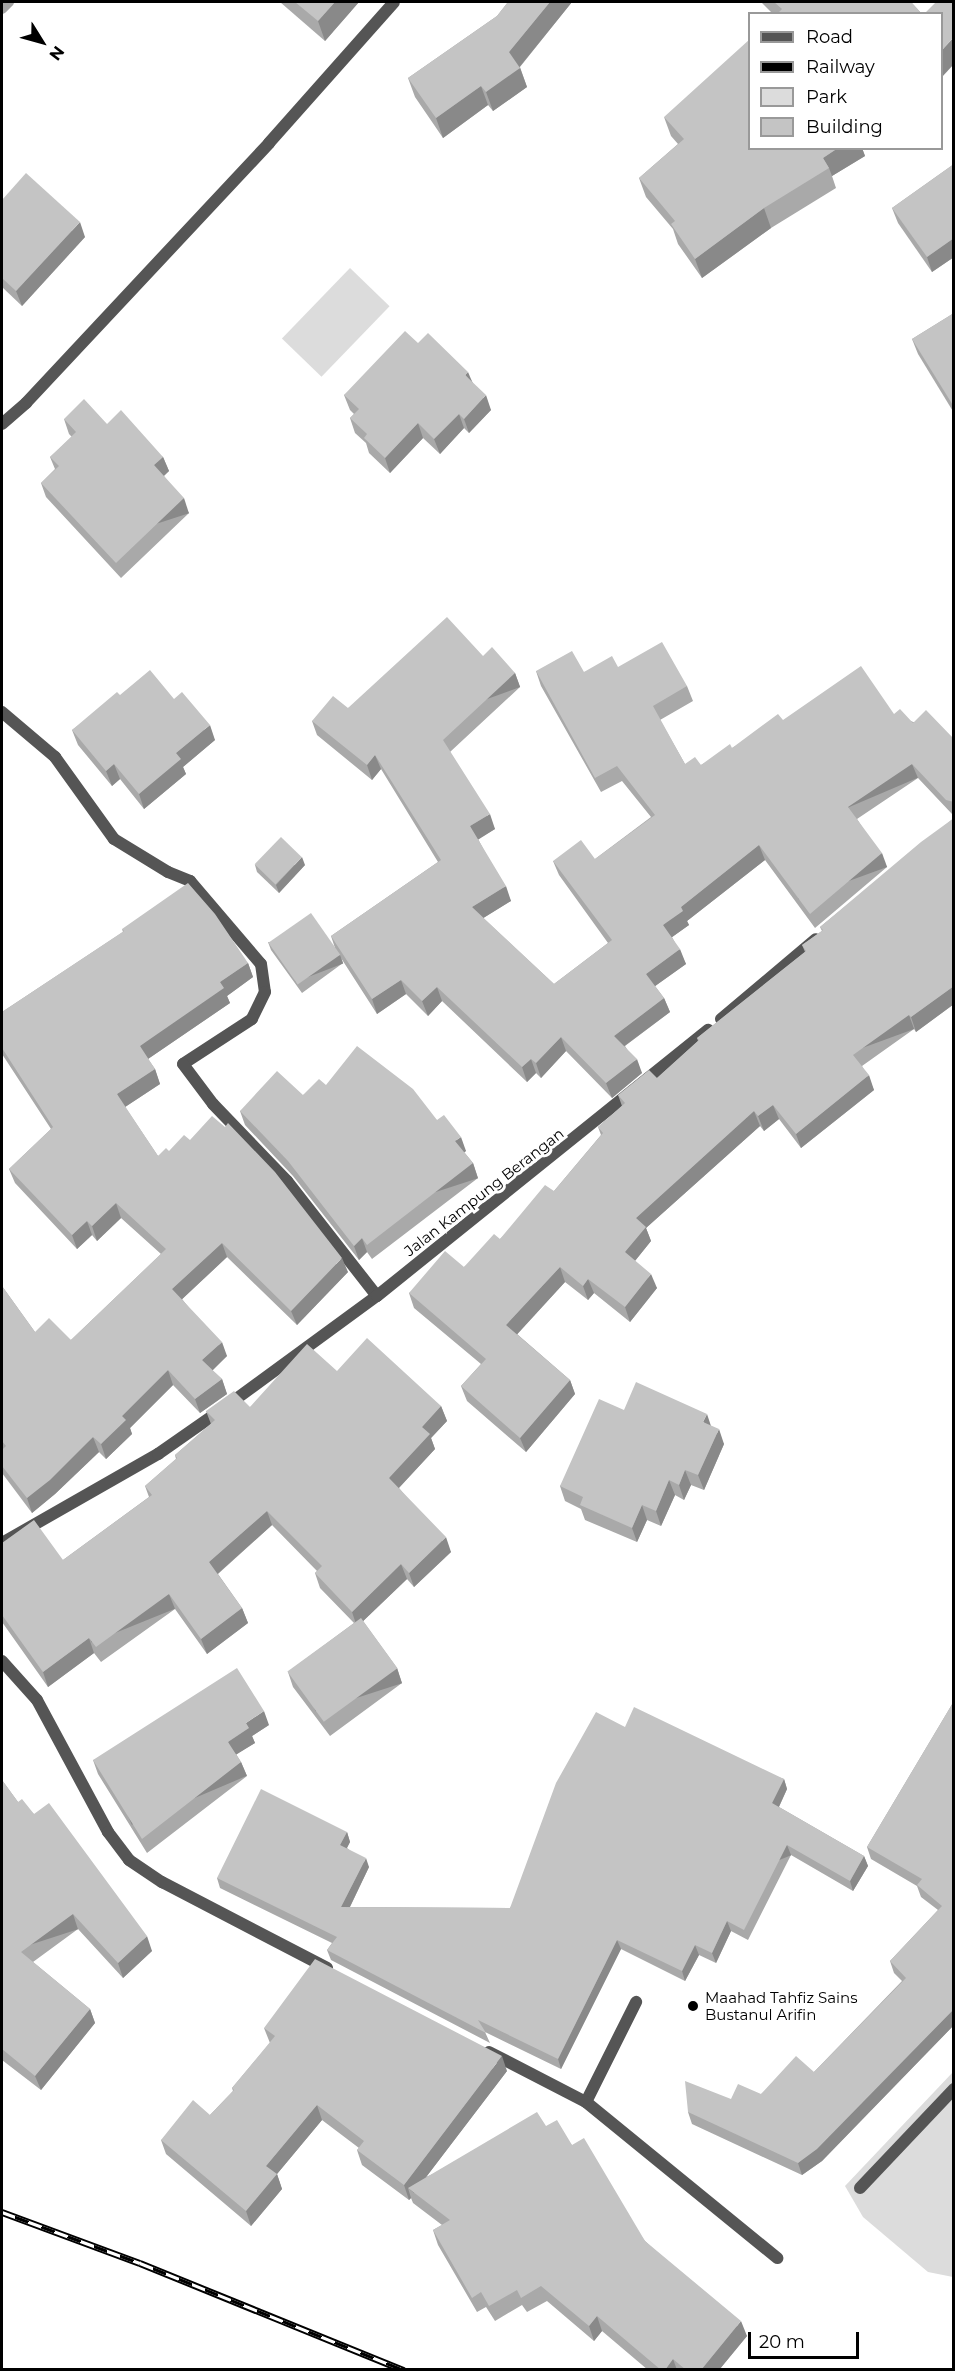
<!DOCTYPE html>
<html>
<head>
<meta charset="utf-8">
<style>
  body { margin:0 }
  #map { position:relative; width:955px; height:2371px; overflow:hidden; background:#fff; font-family:Montserrat,sans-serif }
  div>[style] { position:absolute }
  .green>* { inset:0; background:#dcdcdc; transform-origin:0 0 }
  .stream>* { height:10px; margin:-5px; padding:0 5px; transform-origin:5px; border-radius:5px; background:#a3a3a3 }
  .lane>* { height:12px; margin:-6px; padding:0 6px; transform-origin:6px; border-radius:6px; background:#555 }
  .street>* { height:12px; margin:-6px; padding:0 6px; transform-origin:6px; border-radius:6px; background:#555 }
  .rail>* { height:7px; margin-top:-3.5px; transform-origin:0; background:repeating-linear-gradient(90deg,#fff 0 14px,#000 0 28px); box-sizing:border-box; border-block:2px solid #000 }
  .wall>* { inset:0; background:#a9a9a9 }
  .shaded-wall>* { inset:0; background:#898989; transform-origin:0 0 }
  .building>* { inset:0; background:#c4c4c4; transform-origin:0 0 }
  .dots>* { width:16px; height:16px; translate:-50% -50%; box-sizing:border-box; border:3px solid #fff; border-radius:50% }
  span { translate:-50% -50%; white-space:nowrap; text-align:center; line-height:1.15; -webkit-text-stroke:6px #fff; paint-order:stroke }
  .street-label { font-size:15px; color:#000 }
  .poi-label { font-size:15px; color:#000 }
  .left { translate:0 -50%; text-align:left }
  .frame { position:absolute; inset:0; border:3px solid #000; pointer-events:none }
  .legend { position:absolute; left:748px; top:12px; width:195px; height:138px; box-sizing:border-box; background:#fff; border:2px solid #999; margin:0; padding:8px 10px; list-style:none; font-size:18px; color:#000 }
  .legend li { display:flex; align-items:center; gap:12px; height:30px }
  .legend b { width:30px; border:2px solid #999 }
  .north { position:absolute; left:12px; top:12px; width:60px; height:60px; -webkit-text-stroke:4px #fff; paint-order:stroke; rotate:127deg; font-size:16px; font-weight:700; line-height:24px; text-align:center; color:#000 }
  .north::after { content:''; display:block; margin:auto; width:21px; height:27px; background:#000; clip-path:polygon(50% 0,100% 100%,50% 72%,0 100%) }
  .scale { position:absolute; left:748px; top:2332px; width:111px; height:27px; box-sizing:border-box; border:3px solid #000; border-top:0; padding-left:8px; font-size:18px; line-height:21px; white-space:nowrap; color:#000; -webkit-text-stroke:4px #fff; paint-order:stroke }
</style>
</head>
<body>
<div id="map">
  <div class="green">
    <i style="left:350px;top:268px;width:55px;height:98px;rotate:44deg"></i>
    <i style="clip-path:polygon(953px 2072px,953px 2277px,928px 2272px,863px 2217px,845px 2186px)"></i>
  </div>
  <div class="stream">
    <i style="left:2px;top:9px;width:10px;rotate:-45deg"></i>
  </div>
  <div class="lane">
    <i style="left:586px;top:2102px;width:112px;rotate:-63.4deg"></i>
  </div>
  <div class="street">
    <i style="left:2px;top:424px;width:32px;rotate:-41deg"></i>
    <i style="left:26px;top:403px;width:356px;rotate:-46.9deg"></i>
    <i style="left:269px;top:143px;width:188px;rotate:-48.4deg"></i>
    <i style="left:2px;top:712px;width:70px;rotate:40.3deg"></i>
    <i style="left:55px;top:757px;width:101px;rotate:54.3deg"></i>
    <i style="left:114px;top:839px;width:63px;rotate:31.4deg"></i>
    <i style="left:168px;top:872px;width:24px;rotate:22deg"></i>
    <i style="left:190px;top:881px;width:109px;rotate:49.5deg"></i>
    <i style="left:261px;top:964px;width:28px;rotate:82deg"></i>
    <i style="left:265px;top:992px;width:30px;rotate:116deg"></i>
    <i style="left:252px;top:1019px;width:82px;rotate:146.9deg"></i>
    <i style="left:183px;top:1064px;width:50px;rotate:53.1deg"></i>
    <i style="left:213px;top:1104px;width:107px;rotate:46.1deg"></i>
    <i style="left:287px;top:1181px;width:146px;rotate:52deg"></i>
    <i style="left:721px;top:1019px;width:124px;rotate:-40.1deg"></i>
    <i style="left:2px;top:1543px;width:180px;rotate:-29.7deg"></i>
    <i style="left:158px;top:1454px;width:77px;rotate:-34.9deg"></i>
    <i style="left:221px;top:1410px;width:193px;rotate:-36.2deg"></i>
    <i style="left:377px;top:1296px;width:425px;rotate:-38.8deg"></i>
    <i style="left:2px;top:1661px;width:52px;rotate:48.1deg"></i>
    <i style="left:37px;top:1700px;width:150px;rotate:61.7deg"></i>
    <i style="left:108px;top:1832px;width:35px;rotate:53deg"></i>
    <i style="left:129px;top:1860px;width:40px;rotate:34deg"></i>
    <i style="left:162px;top:1882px;width:186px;rotate:27.5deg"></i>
    <i style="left:489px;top:2052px;width:109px;rotate:27.3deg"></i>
    <i style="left:586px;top:2102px;width:247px;rotate:39.2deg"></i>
    <i style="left:860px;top:2188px;width:137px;rotate:-46.5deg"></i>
  </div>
  <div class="rail">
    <i style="left:2px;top:2212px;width:147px;rotate:20.3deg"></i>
    <i style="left:140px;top:2263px;width:285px;rotate:22.1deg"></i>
  </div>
  <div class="wall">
    <i style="clip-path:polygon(280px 2px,359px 2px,325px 41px)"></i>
    <i style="clip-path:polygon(508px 2px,572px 2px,520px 67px,527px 87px,493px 111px,488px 105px,443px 138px,415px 97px,408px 78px,497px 16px)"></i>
    <i style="clip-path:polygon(761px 2px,911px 2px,922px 14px,773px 14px)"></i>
    <i style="clip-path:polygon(664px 117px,750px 148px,862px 148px,865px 156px,832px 176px,836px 188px,771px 228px,702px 278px,678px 244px,673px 229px,646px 197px,639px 178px,678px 144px,671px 136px)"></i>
    <i style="clip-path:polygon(954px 164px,954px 257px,932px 272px,898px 223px,892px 208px)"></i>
    <i style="clip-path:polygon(2px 200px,85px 237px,22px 306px,2px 287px)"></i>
    <i style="clip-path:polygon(954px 313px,954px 413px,918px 354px,912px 339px)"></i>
    <i style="clip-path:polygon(418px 343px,472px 382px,491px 410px,469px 433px,464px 428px,440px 454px,423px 438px,390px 473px,369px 453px,366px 443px,355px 433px,350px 418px,354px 414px,350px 410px,344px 395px)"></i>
    <i style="clip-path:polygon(64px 419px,107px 424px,163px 457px,169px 471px,164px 476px,189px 513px,121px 578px,46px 497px,41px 483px,55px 469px,50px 457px,72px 437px,69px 434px)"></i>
    <i style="clip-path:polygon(483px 656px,515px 673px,520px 687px,450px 752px,495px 829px,478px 839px,511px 901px,483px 918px,554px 984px,608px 943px,559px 875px,553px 861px,595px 859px,651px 817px,622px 781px,601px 792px,541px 686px,536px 671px,584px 672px,618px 667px,687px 686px,693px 701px,660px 720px,685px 764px,701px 765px,783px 720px,894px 714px,954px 739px,954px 815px,952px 814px,918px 778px,857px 819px,887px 867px,815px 928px,765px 860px,687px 921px,689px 925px,672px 937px,686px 964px,655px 986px,664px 998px,670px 1012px,625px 1046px,642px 1073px,612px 1098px,566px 1051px,541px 1078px,536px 1073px,527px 1082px,442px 1001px,428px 1016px,406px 994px,377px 1014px,341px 958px,343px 963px,302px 993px,271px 950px,268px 942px,335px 948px,331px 936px,438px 862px,381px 769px,372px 780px,317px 735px,312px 721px,348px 708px)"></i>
    <i style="clip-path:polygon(120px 695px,174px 699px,215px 740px,183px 767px,186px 774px,144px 809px,120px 779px,112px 786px,78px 745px,72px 730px)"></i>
    <i style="clip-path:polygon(954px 818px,954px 1004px,916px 1032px,914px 1029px,862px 1066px,874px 1090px,801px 1148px,779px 1119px,764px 1131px,760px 1126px,646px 1228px,651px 1241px,635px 1261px,657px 1288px,630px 1322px,594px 1293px,588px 1300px,565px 1282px,517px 1334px,570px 1380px,575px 1394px,526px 1452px,467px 1401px,461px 1386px,481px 1364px,414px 1308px,409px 1293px,464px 1267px,500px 1239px,554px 1191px,601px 1135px,598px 1127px,622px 1106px,618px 1095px,657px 1078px,698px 1041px,697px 1038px,805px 952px,802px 945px,822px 931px,820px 927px)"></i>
    <i style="clip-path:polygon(255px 865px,305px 865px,279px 893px,257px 872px)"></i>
    <i style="clip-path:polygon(122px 929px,248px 963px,253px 977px,227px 996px,230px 1003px,148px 1059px,155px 1069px,160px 1084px,125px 1107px,158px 1156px,169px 1151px,348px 1272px,297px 1325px,227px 1257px,182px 1299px,227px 1356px,212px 1370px,222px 1379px,227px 1394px,200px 1413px,173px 1385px,130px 1428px,132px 1434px,106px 1459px,99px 1452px,55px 1494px,32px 1513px,2px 1473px,2px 1286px,35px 1332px,71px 1340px,161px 1254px,121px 1218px,97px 1241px,92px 1235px,77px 1249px,15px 1183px,9px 1169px,51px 1129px,2px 1054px,2px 1012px,123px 932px)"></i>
    <i style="clip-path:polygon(326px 1085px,437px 1120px,466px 1151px,464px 1152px,473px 1163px,478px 1178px,372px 1259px,367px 1252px,359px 1260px,293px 1176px,245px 1125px,240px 1111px,303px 1095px)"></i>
    <i style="clip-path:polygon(337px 1371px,441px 1406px,447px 1421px,431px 1438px,435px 1449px,399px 1488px,451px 1552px,414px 1587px,407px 1579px,363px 1621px,397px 1668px,402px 1683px,330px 1736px,293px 1687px,288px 1672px,354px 1623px,320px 1588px,315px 1573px,317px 1571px,272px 1525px,218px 1574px,242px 1608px,248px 1623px,207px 1654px,175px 1609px,101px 1662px,94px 1653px,48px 1687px,2px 1622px,2px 1543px,63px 1560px,149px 1497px,145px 1486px,176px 1459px,175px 1455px,211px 1424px,206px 1411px,250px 1407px)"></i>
    <i style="clip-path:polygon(624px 1410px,711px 1426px,724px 1444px,704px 1490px,691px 1485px,684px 1500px,675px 1495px,661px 1526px,647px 1520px,637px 1542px,585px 1520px,581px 1509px,565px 1501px,560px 1486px)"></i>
    <i style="clip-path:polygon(954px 1701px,954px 2025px,822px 2161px,802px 2175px,692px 2124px,688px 2112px,731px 2099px,761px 2094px,814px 2072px,902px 1981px,894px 1973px,890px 1961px,938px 1910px,921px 1897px,917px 1886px,871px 1859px,867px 1847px)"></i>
    <i style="clip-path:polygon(269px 1725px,252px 1736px,255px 1743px,236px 1754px,241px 1762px,247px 1776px,147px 1853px,98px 1774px,93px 1760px)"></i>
    <i style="clip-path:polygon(625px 1727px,784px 1779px,787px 1789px,779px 1807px,864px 1856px,868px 1866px,853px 1891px,791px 1855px,748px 1940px,731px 1931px,716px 1963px,699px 1955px,685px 1981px,621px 1949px,561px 2069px,485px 2032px,490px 2043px,331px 1960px,327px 1950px,332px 1943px,220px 1888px,217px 1878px,347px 1832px,350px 1842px,347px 1848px,369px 1867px,350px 1907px,510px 1908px)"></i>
    <i style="clip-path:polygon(2px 1780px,18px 1802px,34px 1814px,152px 1951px,123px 1978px,78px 1929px,33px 1962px,90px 2009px,95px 2023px,41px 2090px,2px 2060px)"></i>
    <i style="clip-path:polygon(264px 2028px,507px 2071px,426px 2177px,546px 2126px,572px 2145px,645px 2241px,747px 2336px,719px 2370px,648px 2370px,602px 2331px,594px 2341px,547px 2301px,527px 2312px,522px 2305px,495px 2321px,486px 2307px,477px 2312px,438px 2245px,433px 2230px,442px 2225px,413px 2203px,411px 2198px,409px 2200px,362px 2165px,357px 2150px,359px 2148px,322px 2120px,277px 2174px,282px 2189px,251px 2226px,166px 2154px,161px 2140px,210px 2115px,233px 2091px,232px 2088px,270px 2043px)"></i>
  </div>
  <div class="shaded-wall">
    <i style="clip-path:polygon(335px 2px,359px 2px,325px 41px,318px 21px)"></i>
    <i style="clip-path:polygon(550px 2px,572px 2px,517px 70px,520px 68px,527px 87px,493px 111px,486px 92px,509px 52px)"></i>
    <i style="clip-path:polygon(954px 37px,954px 64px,942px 77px,942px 50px)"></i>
    <i style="clip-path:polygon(481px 86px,488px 105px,443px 138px,436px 118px)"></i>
    <i style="clip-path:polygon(838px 148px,862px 148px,865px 156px,832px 176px,829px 168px,823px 158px)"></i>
    <i style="clip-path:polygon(764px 208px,771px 228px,702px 278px,695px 259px)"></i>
    <i style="clip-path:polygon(80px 222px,85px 237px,22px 306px,16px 291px)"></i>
    <i style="clip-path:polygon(954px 238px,954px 257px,932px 272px,927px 257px)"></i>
    <i style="clip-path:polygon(468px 372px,474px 386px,465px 375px)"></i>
    <i style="clip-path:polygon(486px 395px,491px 410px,469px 433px,464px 419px)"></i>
    <i style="clip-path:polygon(459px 414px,464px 428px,440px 454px,434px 439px)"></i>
    <i style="clip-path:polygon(418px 423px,423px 438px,390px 473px,385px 458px)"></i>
    <i style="clip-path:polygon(163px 457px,169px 471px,159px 480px,154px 465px)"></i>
    <i style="left:184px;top:498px;width:16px;height:94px;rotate:72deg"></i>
    <i style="left:515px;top:673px;width:15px;height:98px;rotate:70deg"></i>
    <i style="clip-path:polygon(210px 725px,215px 740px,183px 767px,186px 774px,144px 809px,139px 794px,176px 753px)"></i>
    <i style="clip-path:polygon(375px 755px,381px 769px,372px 780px,367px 765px)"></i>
    <i style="clip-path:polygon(114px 764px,120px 779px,112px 786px,106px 771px)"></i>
    <i style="left:912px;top:764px;width:15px;height:77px;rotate:67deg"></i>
    <i style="clip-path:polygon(490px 814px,495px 829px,476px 841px,470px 826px)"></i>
    <i style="clip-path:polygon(759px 845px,765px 860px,687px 921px,689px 925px,668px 940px,663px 925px,681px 907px)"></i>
    <i style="left:882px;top:853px;width:15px;height:94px;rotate:70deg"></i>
    <i style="clip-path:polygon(302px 857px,305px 865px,279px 893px,276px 885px)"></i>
    <i style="clip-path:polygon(506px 886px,511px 901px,477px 922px,472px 907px)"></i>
    <i style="clip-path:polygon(680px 949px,686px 964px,651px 989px,646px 974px)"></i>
    <i style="left:340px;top:955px;width:9px;height:51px;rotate:69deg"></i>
    <i style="clip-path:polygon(248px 963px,253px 977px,227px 996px,230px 1003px,145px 1061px,140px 1046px,220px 982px)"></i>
    <i style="clip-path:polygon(401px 980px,406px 994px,377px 1014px,372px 999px)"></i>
    <i style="clip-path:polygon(954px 986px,954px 1004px,916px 1032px,911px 1017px)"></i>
    <i style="clip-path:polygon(437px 987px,442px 1001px,428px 1016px,422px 1001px)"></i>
    <i style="clip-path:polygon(664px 998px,670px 1012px,619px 1050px,614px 1036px)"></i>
    <i style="left:909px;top:1015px;width:15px;height:69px;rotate:70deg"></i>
    <i style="clip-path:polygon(561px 1037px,566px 1051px,541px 1078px,536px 1063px)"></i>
    <i style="clip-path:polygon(531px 1059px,536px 1073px,527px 1082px,522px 1067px)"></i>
    <i style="clip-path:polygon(637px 1059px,642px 1073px,612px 1098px,606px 1083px)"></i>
    <i style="clip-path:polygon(155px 1069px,160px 1084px,122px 1109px,117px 1094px)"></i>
    <i style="clip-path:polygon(869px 1075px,874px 1090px,801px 1148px,796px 1134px)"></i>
    <i style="clip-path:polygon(773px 1105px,779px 1119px,764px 1131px,758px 1116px)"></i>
    <i style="clip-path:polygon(754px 1111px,760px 1126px,646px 1228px,651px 1241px,630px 1267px,625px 1252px,636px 1218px)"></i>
    <i style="clip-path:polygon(461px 1137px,466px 1151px,461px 1155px,455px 1141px)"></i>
    <i style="left:473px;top:1163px;width:16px;height:134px;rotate:72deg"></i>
    <i style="clip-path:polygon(116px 1203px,121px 1218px,97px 1241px,92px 1226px)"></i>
    <i style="clip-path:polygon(87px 1221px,92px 1235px,77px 1249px,72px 1235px)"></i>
    <i style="clip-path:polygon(362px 1238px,367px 1252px,359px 1260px,354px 1246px)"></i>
    <i style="clip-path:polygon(222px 1243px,227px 1257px,177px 1304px,172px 1289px)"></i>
    <i style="clip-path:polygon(342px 1258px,348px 1272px,297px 1325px,291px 1311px)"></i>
    <i style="clip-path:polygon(560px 1267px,565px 1282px,512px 1340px,506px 1325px)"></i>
    <i style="clip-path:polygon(651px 1274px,657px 1288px,630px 1322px,625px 1307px)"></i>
    <i style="clip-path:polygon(588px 1279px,594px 1293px,588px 1300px,583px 1286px)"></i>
    <i style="clip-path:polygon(222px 1342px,227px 1356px,208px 1375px,202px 1360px)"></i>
    <i style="clip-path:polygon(168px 1370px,173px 1385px,130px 1428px,132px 1434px,106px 1459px,101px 1444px,122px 1416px)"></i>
    <i style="clip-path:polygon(222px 1379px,227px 1394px,200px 1413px,195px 1399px)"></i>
    <i style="clip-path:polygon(570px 1380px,575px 1394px,526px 1452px,520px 1438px)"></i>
    <i style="clip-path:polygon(441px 1406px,447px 1421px,431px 1438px,435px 1449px,394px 1493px,389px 1478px,422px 1427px)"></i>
    <i style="clip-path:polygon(707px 1414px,712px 1429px,703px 1422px)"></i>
    <i style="clip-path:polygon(719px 1429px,724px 1444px,704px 1490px,698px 1475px)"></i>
    <i style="clip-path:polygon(93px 1437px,99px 1452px,55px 1494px,32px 1513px,27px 1498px)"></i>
    <i style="clip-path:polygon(685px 1470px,691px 1485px,684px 1500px,679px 1485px)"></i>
    <i style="clip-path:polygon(669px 1480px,675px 1495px,661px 1526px,656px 1511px)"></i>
    <i style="clip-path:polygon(642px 1505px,647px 1520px,637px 1542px,632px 1528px)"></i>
    <i style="clip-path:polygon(267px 1511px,272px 1525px,214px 1577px,209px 1562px)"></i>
    <i style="clip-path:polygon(446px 1537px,451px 1552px,414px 1587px,409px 1573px)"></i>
    <i style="clip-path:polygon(401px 1564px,407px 1579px,357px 1627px,352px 1612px)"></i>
    <i style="left:169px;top:1594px;width:16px;height:90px;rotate:68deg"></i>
    <i style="clip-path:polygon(242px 1608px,248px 1623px,207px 1654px,201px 1639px)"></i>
    <i style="clip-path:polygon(89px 1638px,94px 1653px,48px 1687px,43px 1672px)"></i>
    <i style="left:397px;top:1668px;width:16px;height:91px;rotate:72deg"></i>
    <i style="clip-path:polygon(264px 1711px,269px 1725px,252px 1736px,255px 1743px,234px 1756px,228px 1742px,246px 1723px)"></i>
    <i style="left:241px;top:1762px;width:15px;height:125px;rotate:67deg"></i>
    <i style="clip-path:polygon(784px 1779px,787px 1789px,776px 1813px,772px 1803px)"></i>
    <i style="clip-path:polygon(347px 1832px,350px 1842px,343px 1855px,340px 1845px)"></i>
    <i style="left:787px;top:1845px;width:11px;height:95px;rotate:68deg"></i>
    <i style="clip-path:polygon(864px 1856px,868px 1866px,853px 1891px,850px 1881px)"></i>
    <i style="clip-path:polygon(366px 1858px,369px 1867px,345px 1917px,341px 1907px)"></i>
    <i style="left:73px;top:1914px;width:16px;height:64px;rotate:72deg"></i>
    <i style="clip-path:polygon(727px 1921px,731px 1931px,716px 1963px,712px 1953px)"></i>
    <i style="clip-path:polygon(147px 1936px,152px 1951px,123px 1978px,118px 1963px)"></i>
    <i style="clip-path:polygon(617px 1940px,621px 1949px,561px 2069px,558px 2059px)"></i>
    <i style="clip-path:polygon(695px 1945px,699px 1955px,685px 1981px,682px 1971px)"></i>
    <i style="clip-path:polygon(90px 2009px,95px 2023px,41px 2090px,35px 2076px)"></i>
    <i style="clip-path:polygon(954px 2009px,954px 2025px,822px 2161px,802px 2175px,798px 2163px)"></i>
    <i style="clip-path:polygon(502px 2056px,507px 2071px,414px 2193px,408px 2188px,411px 2198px,409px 2200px,404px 2185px)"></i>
    <i style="clip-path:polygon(317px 2105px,322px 2120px,277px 2174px,282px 2189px,251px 2226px,246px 2211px,266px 2166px)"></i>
    <i style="clip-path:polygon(597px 2316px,602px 2331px,594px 2341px,589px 2326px)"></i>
    <i style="clip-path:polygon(741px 2321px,747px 2336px,719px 2370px,701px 2370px)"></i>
    <i style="clip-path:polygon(673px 2359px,677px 2370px,665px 2370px)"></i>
  </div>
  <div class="building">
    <i style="clip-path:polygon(295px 2px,335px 2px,318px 21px)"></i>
    <i style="clip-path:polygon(508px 2px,550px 2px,509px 52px,520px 68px,486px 92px,481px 86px,436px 118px,408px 78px,497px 16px)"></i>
    <i style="clip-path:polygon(774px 2px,911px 2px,922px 14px,777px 14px,782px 9px)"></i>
    <i style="clip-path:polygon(936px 2px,954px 2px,954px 37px,942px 50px,942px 14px,924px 14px)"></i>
    <i style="clip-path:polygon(750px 39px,750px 148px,838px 148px,823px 158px,829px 168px,764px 208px,695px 259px,671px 224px,675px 221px,639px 178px,684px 139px,664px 117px)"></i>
    <i style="clip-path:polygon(954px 164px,954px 238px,927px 257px,892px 208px)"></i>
    <i style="clip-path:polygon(26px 173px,80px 222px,16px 291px,2px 278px,2px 200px)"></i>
    <i style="clip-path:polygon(954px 313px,954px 407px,912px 339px)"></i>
    <i style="clip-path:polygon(405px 331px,418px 343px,428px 333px,468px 372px,465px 375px,486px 395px,464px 419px,459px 414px,434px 439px,418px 423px,385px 458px,364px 438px,367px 434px,350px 418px,359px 409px,344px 395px)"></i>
    <i style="clip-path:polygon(84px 399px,107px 424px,121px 410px,163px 457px,154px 465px,184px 498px,116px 563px,41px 483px,59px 466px,50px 457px,76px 432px,64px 419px)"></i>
    <i style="clip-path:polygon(447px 617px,483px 656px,492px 647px,515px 673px,443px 740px,490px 814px,470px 826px,506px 886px,472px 907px,554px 984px,612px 940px,553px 861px,581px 840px,595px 859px,655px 815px,617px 766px,595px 778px,536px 671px,572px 651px,584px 672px,612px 656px,618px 667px,662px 642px,687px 686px,653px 706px,685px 764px,695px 757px,701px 765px,730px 744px,732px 748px,778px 714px,783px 720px,861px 666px,894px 714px,900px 709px,913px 723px,926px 710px,954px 739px,954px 802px,946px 800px,912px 764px,848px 807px,882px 853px,810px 914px,759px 845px,681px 907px,683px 911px,663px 925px,680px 949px,646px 974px,664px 998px,614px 1036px,637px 1059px,606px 1083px,561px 1037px,536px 1063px,531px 1059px,522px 1067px,437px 987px,422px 1001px,401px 980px,372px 999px,331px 936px,441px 860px,375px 755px,367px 765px,312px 721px,333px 696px,348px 708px)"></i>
    <i style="clip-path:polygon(150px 670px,174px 699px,182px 692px,210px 725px,176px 753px,181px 759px,139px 794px,114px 764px,106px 771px,72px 730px,117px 692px,120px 695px)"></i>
    <i style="clip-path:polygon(954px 818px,954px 986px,911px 1017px,909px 1015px,853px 1055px,869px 1075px,796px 1134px,773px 1105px,758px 1116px,754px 1111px,636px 1218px,646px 1227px,625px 1252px,651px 1274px,625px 1307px,588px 1279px,583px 1286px,560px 1267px,506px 1325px,570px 1380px,520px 1438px,461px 1386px,486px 1359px,409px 1293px,445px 1251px,464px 1267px,494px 1234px,500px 1239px,545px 1185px,554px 1191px,603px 1133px,598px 1127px,625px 1103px,618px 1095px,649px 1070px,657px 1078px,699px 1040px,697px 1038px,806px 951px,802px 945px,823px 930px,820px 927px,921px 842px)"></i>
    <i style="left:281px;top:837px;width:29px;height:38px;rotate:44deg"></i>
    <i style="clip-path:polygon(188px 883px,215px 914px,248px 963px,220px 982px,224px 988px,140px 1046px,155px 1069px,117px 1094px,158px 1156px,166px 1148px,169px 1151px,184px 1135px,190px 1140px,212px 1116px,225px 1127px,228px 1123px,275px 1172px,342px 1258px,291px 1311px,222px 1243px,172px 1289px,222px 1342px,202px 1360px,222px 1379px,195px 1399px,168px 1370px,122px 1416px,126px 1420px,101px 1444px,93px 1437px,50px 1480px,27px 1498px,2px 1466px,2px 1450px,6px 1446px,2px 1441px,2px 1286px,35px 1332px,49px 1318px,71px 1340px,166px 1249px,116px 1203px,92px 1226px,87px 1221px,72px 1235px,9px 1169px,53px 1127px,2px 1048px,2px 1012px,124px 931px,122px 929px)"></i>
    <i style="left:311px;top:913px;width:51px;height:52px;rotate:55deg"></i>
    <i style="clip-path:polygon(357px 1046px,413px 1089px,437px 1120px,444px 1115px,461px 1137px,455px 1141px,473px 1163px,367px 1245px,362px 1238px,354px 1246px,288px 1161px,240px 1111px,277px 1071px,303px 1095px,319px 1079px,326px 1085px)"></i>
    <i style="clip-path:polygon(367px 1338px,441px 1406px,422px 1427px,430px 1434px,389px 1478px,446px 1537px,409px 1573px,401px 1564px,352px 1612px,315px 1573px,322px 1566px,267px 1511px,209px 1562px,242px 1608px,201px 1639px,169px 1594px,96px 1647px,89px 1638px,43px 1672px,2px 1615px,2px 1543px,34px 1520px,63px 1560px,152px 1495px,145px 1486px,177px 1458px,175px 1455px,215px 1420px,206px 1411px,234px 1391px,250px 1407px,307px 1344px,337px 1371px)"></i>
    <i style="clip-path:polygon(636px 1382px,707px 1414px,703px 1422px,719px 1429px,698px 1475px,685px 1470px,679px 1485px,669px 1480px,656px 1511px,642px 1505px,632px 1528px,580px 1505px,583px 1497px,560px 1486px,599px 1399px,624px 1410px)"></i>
    <i style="left:361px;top:1618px;width:62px;height:91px;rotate:54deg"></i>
    <i style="clip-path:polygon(237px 1668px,264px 1711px,246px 1723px,249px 1728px,228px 1742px,241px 1762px,142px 1839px,93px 1760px)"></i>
    <i style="clip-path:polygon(954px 1701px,954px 2009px,817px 2149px,798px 2163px,688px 2112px,685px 2081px,731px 2099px,738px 2084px,761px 2094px,796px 2056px,814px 2072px,906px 1978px,890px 1961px,942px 1906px,917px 1885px,922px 1879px,867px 1847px)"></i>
    <i style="clip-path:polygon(634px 1707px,784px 1779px,772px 1803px,864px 1856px,850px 1881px,787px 1845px,744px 1930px,727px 1921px,712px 1953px,695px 1945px,682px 1971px,617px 1940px,558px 2059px,478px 2020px,486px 2033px,327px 1950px,337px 1937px,217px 1878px,261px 1789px,347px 1832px,340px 1845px,366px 1858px,341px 1907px,510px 1908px,556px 1783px,596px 1712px,625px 1727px)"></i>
    <i style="clip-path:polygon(2px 1780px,18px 1802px,22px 1799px,34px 1814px,49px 1803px,147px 1936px,118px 1963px,73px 1914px,21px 1952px,90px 2009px,35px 2076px,2px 2049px)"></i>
    <i style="clip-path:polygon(315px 1959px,502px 2056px,404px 2185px,357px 2150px,364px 2141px,317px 2105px,266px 2166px,277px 2174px,246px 2211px,161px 2140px,193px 2100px,210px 2115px,234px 2090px,232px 2088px,275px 2036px,264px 2028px)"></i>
    <i style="clip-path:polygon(537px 2112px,546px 2126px,557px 2120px,572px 2145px,584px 2138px,645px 2241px,741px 2321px,701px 2370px,686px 2370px,673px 2359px,665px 2370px,661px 2370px,597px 2316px,589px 2326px,541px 2286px,521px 2298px,517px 2290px,489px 2306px,481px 2292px,472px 2298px,433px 2230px,450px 2220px,408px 2188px)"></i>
  </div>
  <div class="dots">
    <i style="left:693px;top:2006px;background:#000"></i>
  </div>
  <div class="street-label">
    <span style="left:484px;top:1192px;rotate:-38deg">Jalan Kampung Berangan</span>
  </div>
  <div class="poi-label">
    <span class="left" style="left:705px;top:2006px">Maahad Tahfiz Sains<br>Bustanul Arifin</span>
  </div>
  <div class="frame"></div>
  <ul class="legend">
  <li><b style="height:8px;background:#555"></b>Road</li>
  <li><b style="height:8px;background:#000"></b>Railway</li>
  <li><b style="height:16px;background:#dcdcdc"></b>Park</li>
  <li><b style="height:16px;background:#c4c4c4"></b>Building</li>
  </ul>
  <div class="north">N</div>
  <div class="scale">20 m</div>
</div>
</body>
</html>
